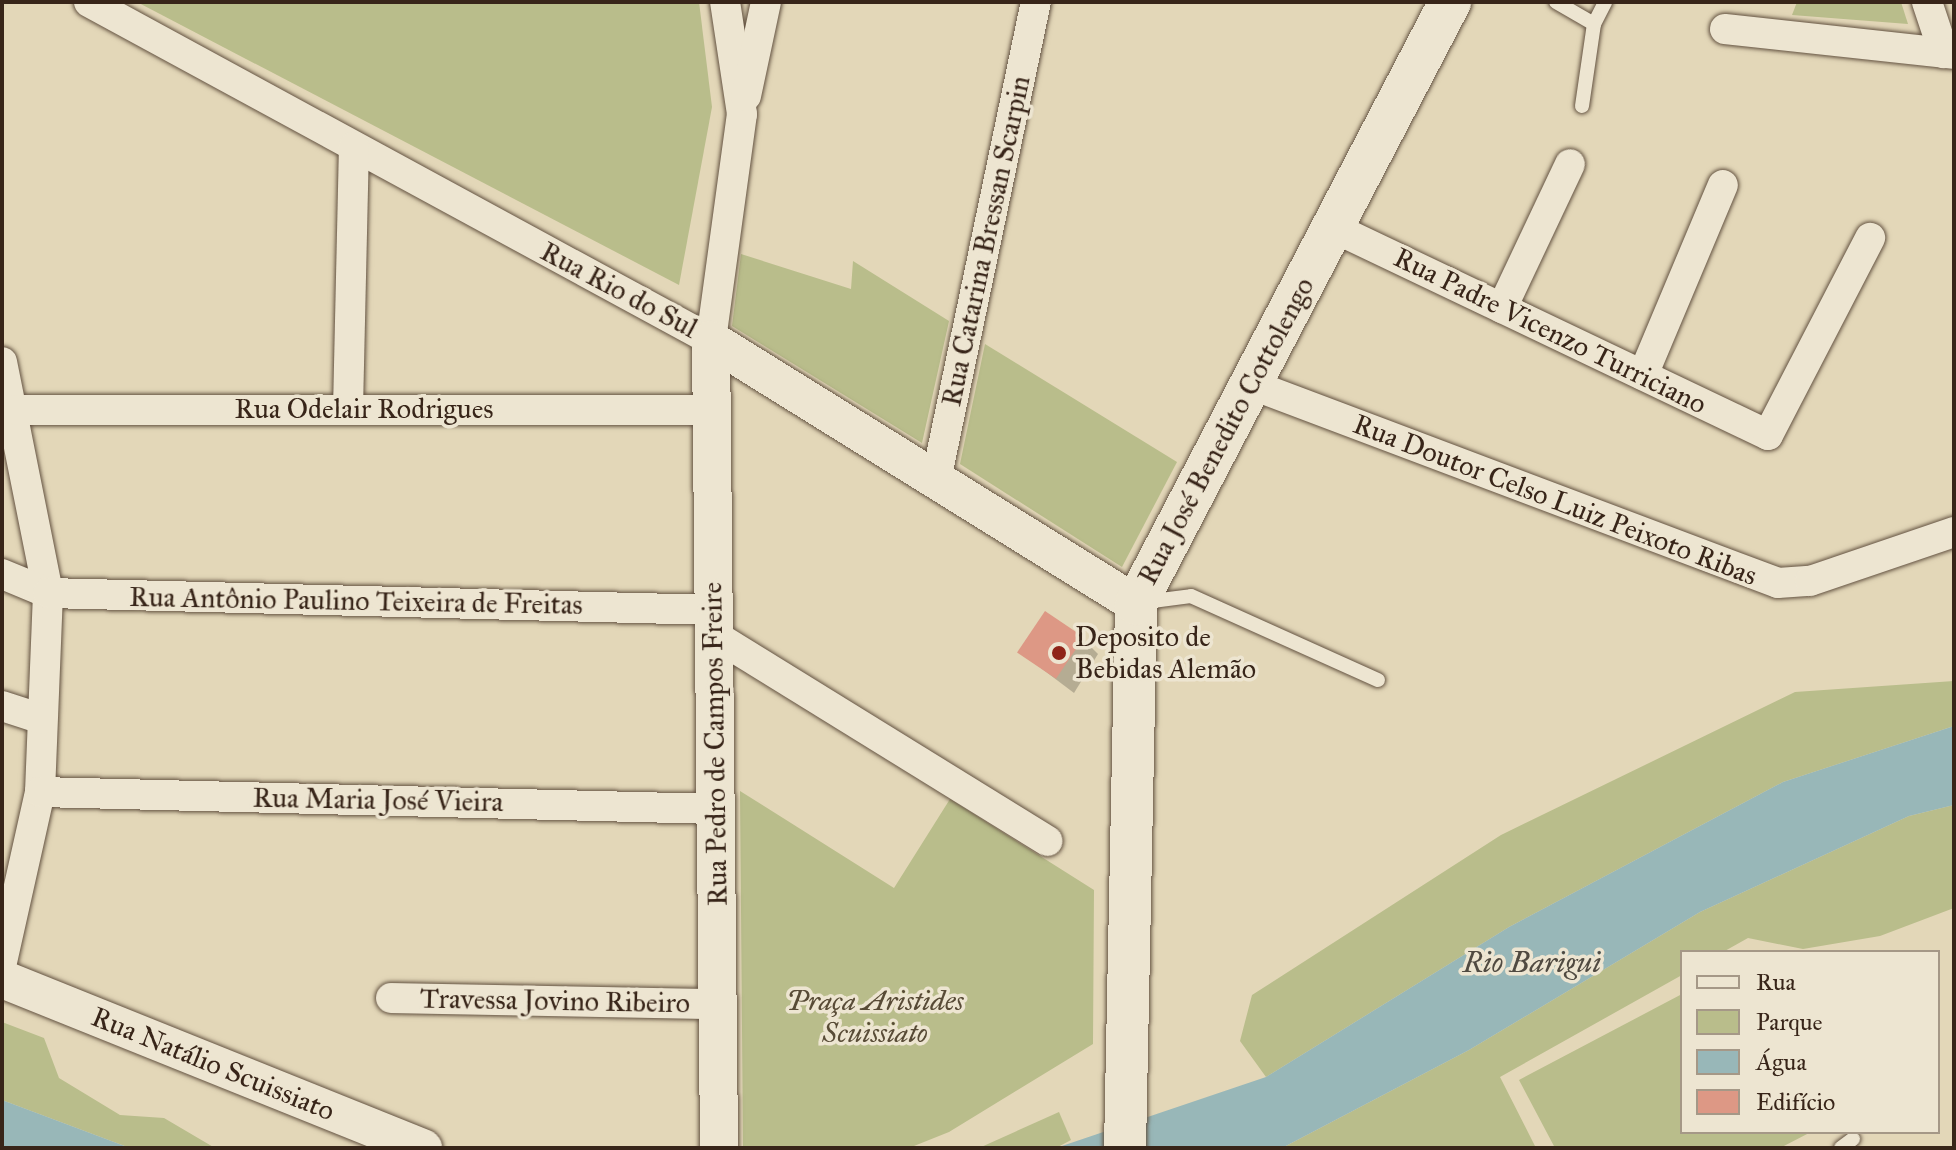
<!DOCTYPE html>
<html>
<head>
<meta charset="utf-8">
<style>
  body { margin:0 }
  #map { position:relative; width:1956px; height:1150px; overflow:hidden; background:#e3d7b8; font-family:"IM FELL Great Primer",serif }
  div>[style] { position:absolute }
  .green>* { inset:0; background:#b9bd8b }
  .water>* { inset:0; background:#98b7b8 }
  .shadow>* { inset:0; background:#0003 }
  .building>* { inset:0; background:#dd9885; transform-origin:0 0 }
  .roads { filter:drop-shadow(0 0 2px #635241) drop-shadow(0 0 2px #635241) }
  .service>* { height:14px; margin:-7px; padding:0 7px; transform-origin:7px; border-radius:7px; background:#ede5d1 }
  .minor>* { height:30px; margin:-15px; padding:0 15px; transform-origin:15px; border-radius:15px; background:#ede5d1 }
  .tertiary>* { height:38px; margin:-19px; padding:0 19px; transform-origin:19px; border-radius:19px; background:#ede5d1 }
  .secondary>* { height:42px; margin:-21px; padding:0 21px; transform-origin:21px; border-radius:21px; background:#ede5d1 }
  .dots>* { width:22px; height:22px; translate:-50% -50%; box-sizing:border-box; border:4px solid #ede5d1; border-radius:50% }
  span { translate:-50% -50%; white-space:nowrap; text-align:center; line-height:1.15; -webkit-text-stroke:7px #ede5d1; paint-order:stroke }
  .street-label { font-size:28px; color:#382519 }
  .poi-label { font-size:28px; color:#382519 }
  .left { translate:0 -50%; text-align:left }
  .park-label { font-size:28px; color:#584b36; font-style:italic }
  .water-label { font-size:30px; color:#504a41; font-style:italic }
  .frame { position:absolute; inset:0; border:4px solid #382519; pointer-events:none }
  .legend { position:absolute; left:1680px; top:950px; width:260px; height:184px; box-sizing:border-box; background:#ede5d1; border:2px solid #a59887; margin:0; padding:10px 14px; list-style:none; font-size:24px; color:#382519 }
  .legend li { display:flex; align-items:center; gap:16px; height:40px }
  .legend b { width:40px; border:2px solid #a59887 }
</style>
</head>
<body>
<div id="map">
  <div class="green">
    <i style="clip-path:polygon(137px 2px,699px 2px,712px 107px,679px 285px)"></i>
    <i style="clip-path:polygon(1797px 2px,1901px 2px,1908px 24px,1792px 15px)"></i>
    <i style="clip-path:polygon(741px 254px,851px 289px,853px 261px,949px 321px,922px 443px,732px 326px)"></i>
    <i style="clip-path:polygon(985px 344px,1177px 462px,1122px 567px,960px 464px)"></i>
    <i style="clip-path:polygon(1954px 681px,1954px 726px,1783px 782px,1509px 927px,1266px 1077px,1240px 1041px,1252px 995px,1501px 835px,1795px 692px)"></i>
    <i style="clip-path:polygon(740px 791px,894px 888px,950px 799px,1094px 890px,1093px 1044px,949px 1132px,909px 1148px,743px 1148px)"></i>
    <i style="clip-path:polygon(1954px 805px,1954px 908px,1880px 936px,1803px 949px,1748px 938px,1723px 952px,1682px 952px,1682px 975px,1500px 1077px,1536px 1148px,1282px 1148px,1469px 1050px,1700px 912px,1909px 816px)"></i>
    <i style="clip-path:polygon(1682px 994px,1682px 1132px,1811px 1132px,1780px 1148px,1555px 1148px,1519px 1080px)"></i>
    <i style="clip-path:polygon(2px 1022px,44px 1038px,59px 1078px,120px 1115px,164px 1118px,215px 1148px,130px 1148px,2px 1100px)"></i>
    <i style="clip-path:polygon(1059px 1112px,1071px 1140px,1056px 1148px,979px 1148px)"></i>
  </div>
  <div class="water">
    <i style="clip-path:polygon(1954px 726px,1954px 805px,1909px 816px,1700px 912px,1469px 1050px,1282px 1148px,1056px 1148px,1266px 1077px,1509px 927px,1783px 782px)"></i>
    <i style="clip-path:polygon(2px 1100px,130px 1148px,2px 1148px)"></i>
  </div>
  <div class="shadow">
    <i style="clip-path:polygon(1082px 638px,1098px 654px,1074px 693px,1021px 653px)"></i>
  </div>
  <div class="building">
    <i style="left:1045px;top:611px;width:47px;height:50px;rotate:34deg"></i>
  </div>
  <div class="roads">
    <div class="service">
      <i style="left:1556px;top:2px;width:44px;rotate:30.1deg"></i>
      <i style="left:1582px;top:106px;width:83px;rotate:-81.7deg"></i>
      <i style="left:1594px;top:24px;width:25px;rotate:-63deg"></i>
      <i style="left:1145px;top:602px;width:46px;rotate:-7.4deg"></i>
      <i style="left:1191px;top:596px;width:205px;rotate:24.2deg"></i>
      <i style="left:1841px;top:1148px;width:15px;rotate:-37deg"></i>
    </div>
    <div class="minor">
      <i style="left:89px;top:2px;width:708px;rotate:28.52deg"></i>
      <i style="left:711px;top:340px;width:228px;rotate:-82.2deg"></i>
      <i style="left:742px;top:114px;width:113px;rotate:-98.6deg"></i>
      <i style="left:1927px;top:2px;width:54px;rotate:71.6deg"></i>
      <i style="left:1725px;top:29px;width:230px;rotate:6.2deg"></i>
      <i style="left:746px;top:96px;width:96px;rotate:-78deg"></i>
      <i style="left:1332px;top:227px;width:483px;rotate:25.5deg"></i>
      <i style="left:1768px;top:435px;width:222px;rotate:-62.6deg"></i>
      <i style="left:1502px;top:308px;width:159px;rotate:-64.7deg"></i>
      <i style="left:2px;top:362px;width:236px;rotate:78.7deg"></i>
      <i style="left:48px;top:593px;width:199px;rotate:92.3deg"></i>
      <i style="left:40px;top:792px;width:174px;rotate:102.6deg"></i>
      <i style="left:1643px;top:375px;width:206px;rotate:-67.2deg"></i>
      <i style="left:1250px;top:384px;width:564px;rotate:20.65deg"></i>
      <i style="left:1778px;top:583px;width:32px;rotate:-4deg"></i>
      <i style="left:1810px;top:581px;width:152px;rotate:-18.8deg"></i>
      <i style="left:348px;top:409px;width:262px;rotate:-88.7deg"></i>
      <i style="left:17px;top:410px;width:694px"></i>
      <i style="left:936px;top:480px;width:488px;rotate:-78.2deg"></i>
      <i style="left:2px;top:574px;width:50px;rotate:22.4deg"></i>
      <i style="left:48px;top:593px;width:666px;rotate:1.46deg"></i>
      <i style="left:714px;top:635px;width:392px;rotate:31.7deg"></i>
      <i style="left:2px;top:706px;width:42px;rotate:18deg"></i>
      <i style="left:40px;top:792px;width:676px;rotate:1.44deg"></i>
      <i style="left:391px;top:998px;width:327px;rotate:1.1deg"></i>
    </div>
    <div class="tertiary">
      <i style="left:711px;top:340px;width:808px;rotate:89.43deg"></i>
      <i style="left:711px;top:340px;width:500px;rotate:31.85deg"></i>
      <i style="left:2px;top:979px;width:454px;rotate:21.9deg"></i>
    </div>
    <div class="secondary">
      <i style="left:1125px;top:1148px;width:544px;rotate:-88.84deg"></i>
      <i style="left:1136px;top:604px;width:679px;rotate:-62.45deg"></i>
    </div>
  </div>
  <div class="dots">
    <i style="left:1059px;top:653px;background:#8f2418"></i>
  </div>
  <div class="street-label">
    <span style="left:986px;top:241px;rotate:-78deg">Rua Catarina Bressan Scarpin</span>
    <span style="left:619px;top:290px;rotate:28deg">Rua Rio do Sul</span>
    <span style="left:1550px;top:331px;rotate:26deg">Rua Padre Vicenzo Turriciano</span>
    <span style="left:364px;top:409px">Rua Odelair Rodrigues</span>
    <span style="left:1226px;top:431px;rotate:-62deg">Rua José Benedito Cottolengo</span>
    <span style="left:1555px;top:500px;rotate:21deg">Rua Doutor Celso Luiz Peixoto Ribas</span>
    <span style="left:356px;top:601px;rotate:1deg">Rua Antônio Paulino Teixeira de Freitas</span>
    <span style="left:715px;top:744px;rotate:-91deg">Rua Pedro de Campos Freire</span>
    <span style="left:378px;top:800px;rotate:1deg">Rua Maria José Vieira</span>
    <span style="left:555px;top:1001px;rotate:1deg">Travessa Jovino Ribeiro</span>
    <span style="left:213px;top:1064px;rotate:22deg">Rua Natálio Scuissiato</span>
  </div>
  <div class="poi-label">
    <span class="left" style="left:1075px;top:653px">Deposito de<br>Bebidas Alemão</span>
  </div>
  <div class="park-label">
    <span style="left:875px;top:1017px">Praça Aristides<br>Scuissiato</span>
  </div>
  <div class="water-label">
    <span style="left:1532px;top:962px">Rio Barigui</span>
  </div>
  <div class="frame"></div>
  <ul class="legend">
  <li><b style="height:10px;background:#ede5d1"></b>Rua</li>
  <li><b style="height:22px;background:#b9bd8b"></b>Parque</li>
  <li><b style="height:22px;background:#98b7b8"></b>Água</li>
  <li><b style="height:22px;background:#dd9885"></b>Edifício</li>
  </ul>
</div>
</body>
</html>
